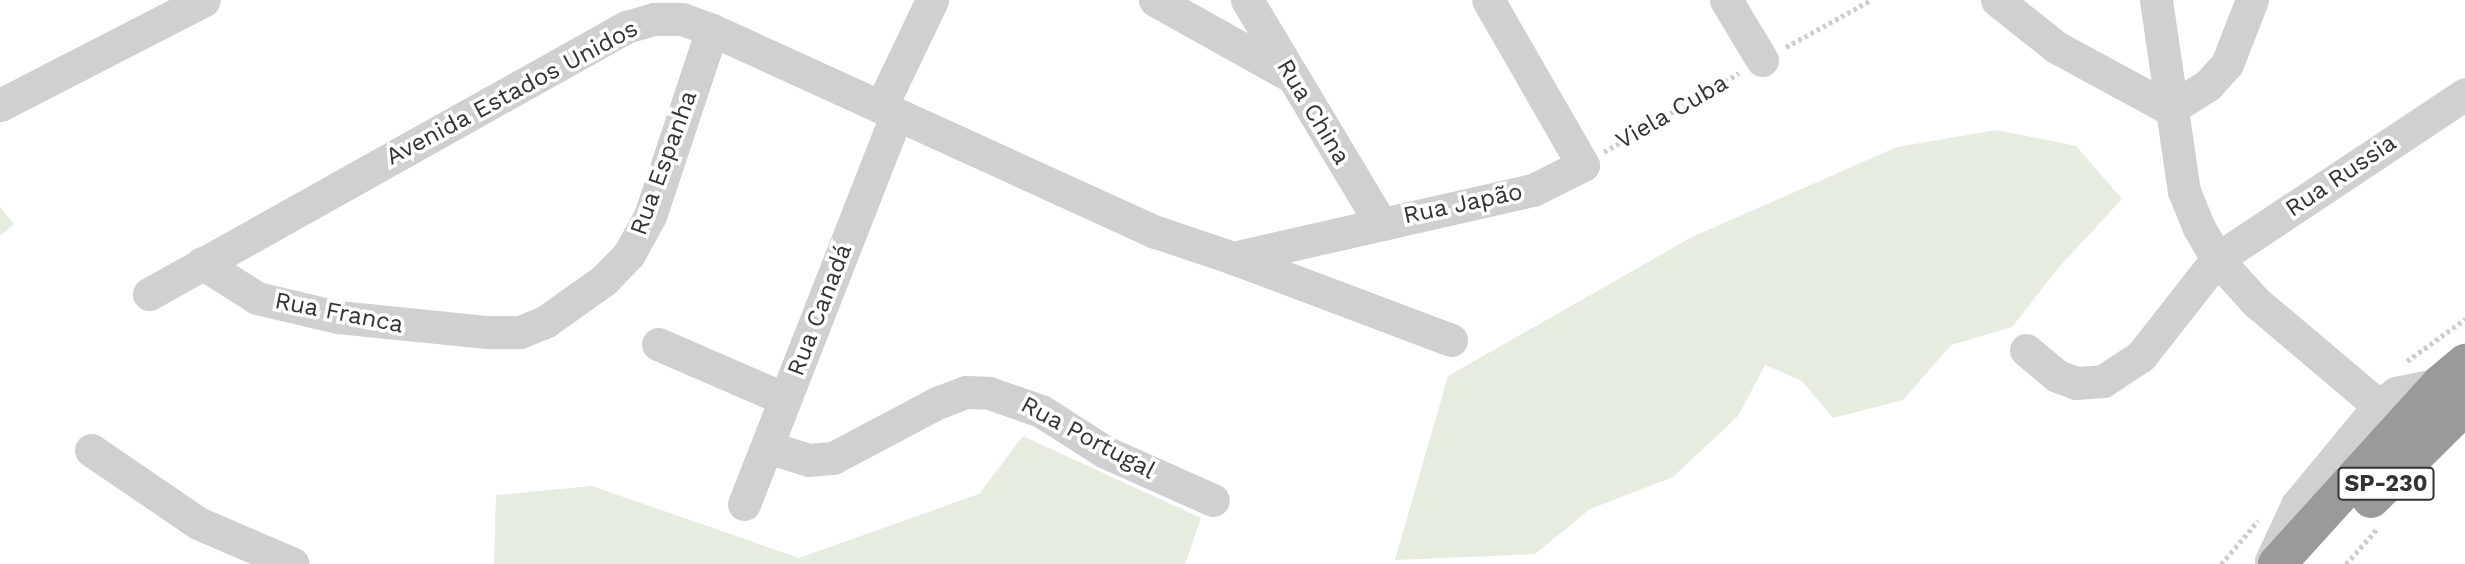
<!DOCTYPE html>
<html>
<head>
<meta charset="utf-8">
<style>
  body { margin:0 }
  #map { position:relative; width:2465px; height:564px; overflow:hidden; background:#fff; font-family:"Work Sans",sans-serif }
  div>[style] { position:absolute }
  .green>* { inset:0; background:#e6ecdf }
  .path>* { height:4.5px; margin-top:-2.25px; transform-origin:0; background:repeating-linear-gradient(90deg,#cdcdcd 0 3.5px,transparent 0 7px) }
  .minor>* { height:33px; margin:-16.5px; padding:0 16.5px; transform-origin:16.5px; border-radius:16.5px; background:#d0d0d0 }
  .highway>* { height:38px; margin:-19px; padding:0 19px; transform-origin:19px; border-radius:19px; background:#9a9a9a }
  span { translate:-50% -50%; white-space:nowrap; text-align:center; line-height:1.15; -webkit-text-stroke:7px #fff; paint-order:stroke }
  .shield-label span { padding:2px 5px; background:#fff; border:2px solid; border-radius:5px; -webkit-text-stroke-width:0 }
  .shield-label { font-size:23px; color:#333; font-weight:700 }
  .street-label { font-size:24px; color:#333 }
</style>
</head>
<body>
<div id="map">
  <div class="green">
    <i style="clip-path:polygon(1997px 130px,2076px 146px,2122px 199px,2059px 267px,2012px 327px,1951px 345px,1903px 400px,1833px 418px,1802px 381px,1765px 365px,1738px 416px,1673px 477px,1590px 509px,1535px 554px,1395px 560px,1448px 376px,1692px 237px,1897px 147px)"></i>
    <i style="clip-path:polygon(0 207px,14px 224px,0 236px)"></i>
    <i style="clip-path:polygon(1023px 436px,1201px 518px,1185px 564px,494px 564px,496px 495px,592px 486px,799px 558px,979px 494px)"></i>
  </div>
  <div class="path">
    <i style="left:1786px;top:47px;width:97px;rotate:-28.9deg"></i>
    <i style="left:1604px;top:152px;width:156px;rotate:-30.3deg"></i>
    <i style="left:2407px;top:361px;width:72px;rotate:-35.9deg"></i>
    <i style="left:2221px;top:564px;width:57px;rotate:-49.3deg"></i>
    <i style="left:2346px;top:564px;width:47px;rotate:-48.5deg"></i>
  </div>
  <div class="minor">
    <i style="left:1155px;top:0;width:154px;rotate:29.2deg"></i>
    <i style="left:1247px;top:0;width:259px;rotate:59.1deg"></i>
    <i style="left:1726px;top:0;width:70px;rotate:59deg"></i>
    <i style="left:1997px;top:0;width:75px;rotate:38.5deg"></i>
    <i style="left:2056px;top:47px;width:130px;rotate:28.5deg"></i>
    <i style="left:2170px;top:109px;width:45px;rotate:-32.3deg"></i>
    <i style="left:2208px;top:85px;width:28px;rotate:-48deg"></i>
    <i style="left:2227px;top:64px;width:69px;rotate:-68.7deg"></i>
    <i style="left:2156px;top:0;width:193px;rotate:81.7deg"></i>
    <i style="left:2184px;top:191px;width:38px;rotate:68deg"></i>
    <i style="left:2198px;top:226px;width:38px;rotate:60deg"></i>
    <i style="left:2217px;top:259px;width:58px;rotate:47.8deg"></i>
    <i style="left:2256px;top:302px;width:161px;rotate:40.2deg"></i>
    <i style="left:0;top:105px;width:229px;rotate:-27.2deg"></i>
    <i style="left:881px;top:107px;width:119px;rotate:-64.5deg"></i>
    <i style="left:1233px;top:258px;width:233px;rotate:20.6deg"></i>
    <i style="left:202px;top:263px;width:65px;rotate:32.5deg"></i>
    <i style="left:257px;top:298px;width:83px;rotate:13.2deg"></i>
    <i style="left:338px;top:317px;width:148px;rotate:5.8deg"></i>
    <i style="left:485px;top:332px;width:35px"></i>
    <i style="left:520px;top:332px;width:27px;rotate:-22deg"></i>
    <i style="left:545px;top:322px;width:72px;rotate:-35.4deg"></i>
    <i style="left:604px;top:280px;width:36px;rotate:-46deg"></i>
    <i style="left:629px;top:254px;width:43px;rotate:-61.1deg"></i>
    <i style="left:650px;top:216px;width:196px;rotate:-71.6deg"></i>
    <i style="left:149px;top:294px;width:547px;rotate:-29.24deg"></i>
    <i style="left:626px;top:27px;width:29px;rotate:-16deg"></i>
    <i style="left:654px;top:19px;width:28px"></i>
    <i style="left:682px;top:19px;width:32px;rotate:20deg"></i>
    <i style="left:712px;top:30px;width:488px;rotate:24.5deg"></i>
    <i style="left:1156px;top:232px;width:81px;rotate:18.7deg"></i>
    <i style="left:1233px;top:258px;width:308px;rotate:-12.8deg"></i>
    <i style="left:1533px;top:190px;width:56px;rotate:-26.6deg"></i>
    <i style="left:1583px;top:165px;width:190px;rotate:-119.9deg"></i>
    <i style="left:658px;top:344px;width:138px;rotate:23.4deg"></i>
    <i style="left:2026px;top:350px;width:40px;rotate:40deg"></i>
    <i style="left:2057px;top:376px;width:20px;rotate:20deg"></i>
    <i style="left:2076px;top:383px;width:27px;rotate:-4deg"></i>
    <i style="left:2103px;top:381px;width:45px;rotate:-33.3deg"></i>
    <i style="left:2141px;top:356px;width:123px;rotate:-51.9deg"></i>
    <i style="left:2217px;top:259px;width:298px;rotate:-33.6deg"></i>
    <i style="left:767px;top:447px;width:44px;rotate:17.2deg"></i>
    <i style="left:809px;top:460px;width:24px;rotate:-5deg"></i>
    <i style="left:833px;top:458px;width:118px;rotate:-27.9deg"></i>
    <i style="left:937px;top:403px;width:31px;rotate:-21deg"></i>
    <i style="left:966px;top:392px;width:23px;rotate:2deg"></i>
    <i style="left:989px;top:393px;width:55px;rotate:19.1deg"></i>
    <i style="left:1041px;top:411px;width:76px;rotate:32.6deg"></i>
    <i style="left:1105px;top:452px;width:118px;rotate:24deg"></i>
    <i style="left:91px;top:450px;width:130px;rotate:34.3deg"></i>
    <i style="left:198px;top:523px;width:103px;rotate:23.3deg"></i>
    <i style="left:744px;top:504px;width:417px;rotate:-68.6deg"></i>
    <i style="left:2271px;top:561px;width:62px;rotate:-65.1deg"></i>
    <i style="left:2297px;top:505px;width:129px;rotate:-50.4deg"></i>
    <i style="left:2379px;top:406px;width:21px;rotate:-37deg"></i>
    <i style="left:2396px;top:393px;width:45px;rotate:-11.6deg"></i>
  </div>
  <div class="highway">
    <i style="left:2371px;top:499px;width:132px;rotate:-44.7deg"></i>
    <i style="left:2277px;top:564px;width:243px;rotate:-47.8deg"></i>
    <i style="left:2440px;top:384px;width:33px;rotate:-40deg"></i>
  </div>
  <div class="shield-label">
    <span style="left:2386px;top:484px">SP-230</span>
  </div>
  <div class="street-label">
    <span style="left:512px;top:93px;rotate:-28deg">Avenida Estados Unidos</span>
    <span style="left:1313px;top:112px;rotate:59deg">Rua China</span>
    <span style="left:1672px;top:112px;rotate:-30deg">Viela Cuba</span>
    <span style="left:664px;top:163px;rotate:-70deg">Rua Espanha</span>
    <span style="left:2341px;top:176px;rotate:-34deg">Rua Russia</span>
    <span style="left:1463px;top:204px;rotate:-12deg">Rua Japão</span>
    <span style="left:820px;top:310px;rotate:-69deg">Rua Canadá</span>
    <span style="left:339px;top:313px;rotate:11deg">Rua Franca</span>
    <span style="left:1088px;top:438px;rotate:28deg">Rua Portugal</span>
  </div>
</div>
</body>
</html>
